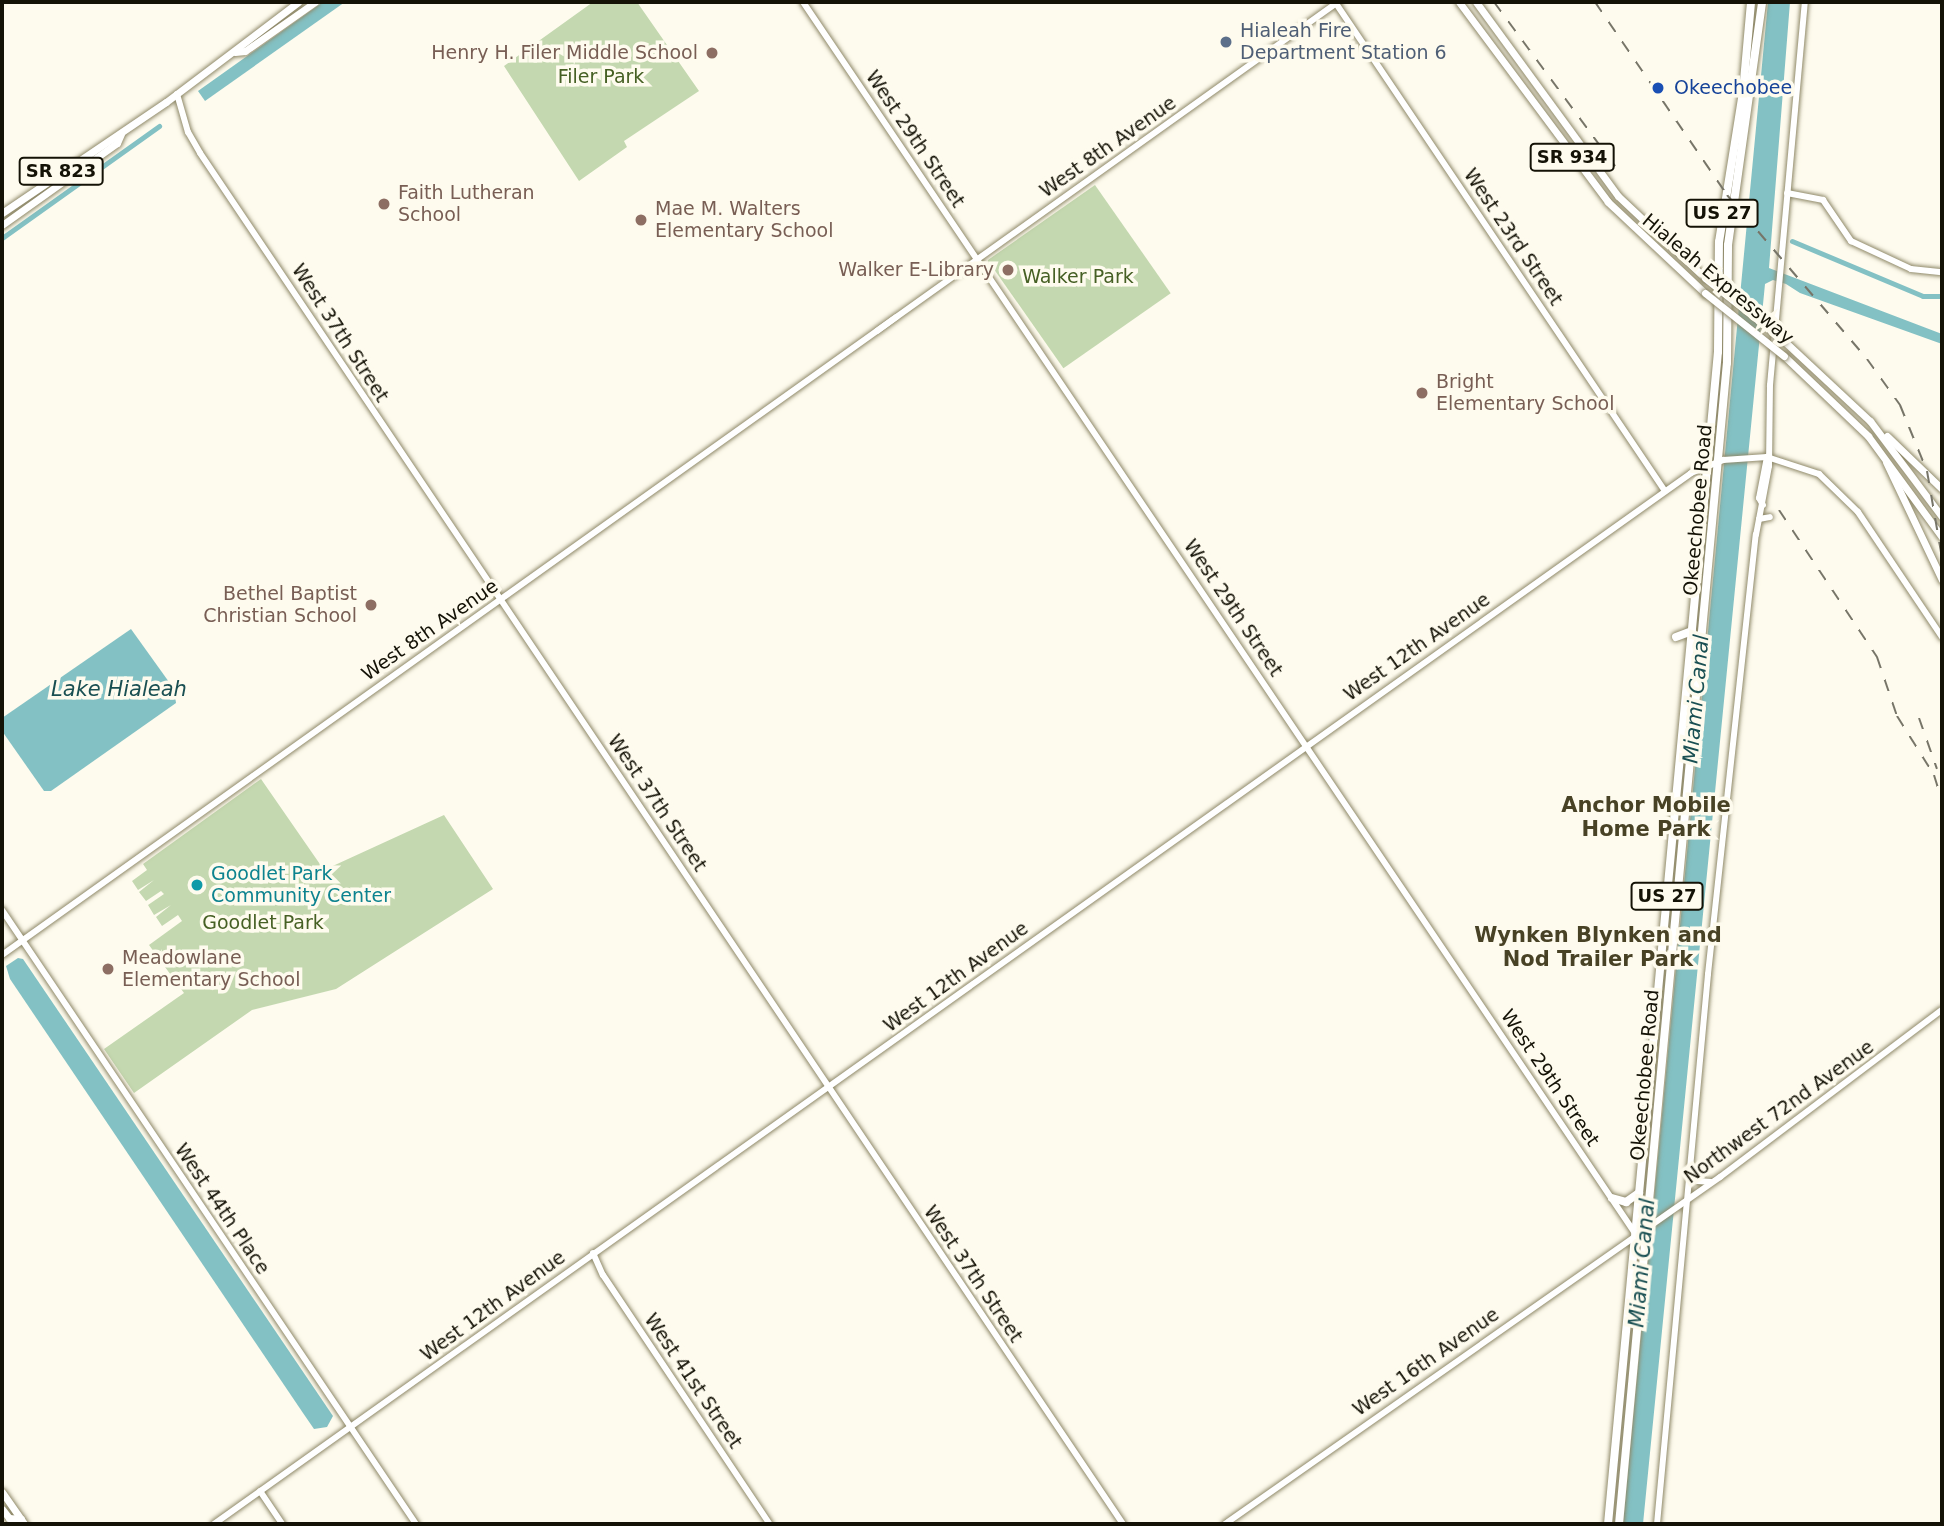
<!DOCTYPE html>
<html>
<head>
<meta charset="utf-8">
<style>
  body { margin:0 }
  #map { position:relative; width:1944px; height:1526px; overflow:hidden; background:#fefbee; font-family:"DejaVu Sans",sans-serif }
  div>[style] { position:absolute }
  .green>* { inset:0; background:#c4d8b0; transform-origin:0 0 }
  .water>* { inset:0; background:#83c1c4 }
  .canal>* { height:5px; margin:-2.5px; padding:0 2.5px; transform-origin:2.5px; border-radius:2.5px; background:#83c1c4 }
  .roads { filter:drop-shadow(0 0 2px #8f8969) drop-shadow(0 0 2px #8f8969) }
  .secondary>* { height:6px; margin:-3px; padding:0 3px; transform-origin:3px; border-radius:3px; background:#fff }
  .primary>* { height:7px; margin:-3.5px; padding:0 3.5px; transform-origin:3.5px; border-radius:3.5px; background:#fff }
  .highway>* { height:8px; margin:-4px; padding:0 4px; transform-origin:4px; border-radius:4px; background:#fff }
  .rail>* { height:2px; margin-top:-1px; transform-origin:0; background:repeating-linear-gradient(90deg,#777568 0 12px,transparent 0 24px) }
  .bridges { filter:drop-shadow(0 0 2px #8f8969) drop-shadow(0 0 2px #8f8969) }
  .primary-bridge>* { height:7px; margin:-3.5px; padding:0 3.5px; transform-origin:3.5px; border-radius:3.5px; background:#fff }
  .dots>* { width:19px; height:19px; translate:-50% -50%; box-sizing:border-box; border:4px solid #fefbee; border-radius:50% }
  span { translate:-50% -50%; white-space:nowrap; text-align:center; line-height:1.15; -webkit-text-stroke:7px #fefbee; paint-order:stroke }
  .shield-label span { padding:2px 5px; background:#fefbee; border:2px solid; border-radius:5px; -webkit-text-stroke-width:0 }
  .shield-label { font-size:18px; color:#141206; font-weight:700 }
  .service-label { font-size:19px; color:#4e5e75 }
  .left { translate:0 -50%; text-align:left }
  .education-label { font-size:19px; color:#785e54 }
  .right { translate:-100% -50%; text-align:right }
  .park-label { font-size:19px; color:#466024 }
  .transit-label { font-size:19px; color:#164399 }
  .street-label { font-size:19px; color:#141206 }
  .culture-label { font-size:19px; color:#0d838f }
  .water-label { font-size:21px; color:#194f52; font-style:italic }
  .neighbourhood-label { font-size:21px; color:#484225; font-weight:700 }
  .frame { position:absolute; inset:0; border:4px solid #141206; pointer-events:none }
</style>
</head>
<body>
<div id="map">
  <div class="green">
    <i style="clip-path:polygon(593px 2px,637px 2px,699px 91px,624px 141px,627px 147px,579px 181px,504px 66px)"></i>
    <i style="left:1095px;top:185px;width:132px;height:131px;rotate:55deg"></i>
    <i style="clip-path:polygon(261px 779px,324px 870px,444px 815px,493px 889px,336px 989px,252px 1010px,134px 1093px,104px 1049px,184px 993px,149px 945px,182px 921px,178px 915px,162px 926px,156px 917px,171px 905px,154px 915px,148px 905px,164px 894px,161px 891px,146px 901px,139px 892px,154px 880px,138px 890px,132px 881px,147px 870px,143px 864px)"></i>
  </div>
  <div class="water">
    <i style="clip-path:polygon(323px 2px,345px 2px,205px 101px,198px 91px)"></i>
    <i style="clip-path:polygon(1768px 2px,1790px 2px,1769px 268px,1942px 334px,1942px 344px,1800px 293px,1786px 284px,1773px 280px,1765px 284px,1643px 1524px,1623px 1524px)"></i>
    <i style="clip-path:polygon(131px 629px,174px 689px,176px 703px,51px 791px,44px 791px,2px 731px,2px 718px)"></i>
    <i style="clip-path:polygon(18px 958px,23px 959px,333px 1416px,327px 1427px,314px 1429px,303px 1413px,10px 979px,6px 966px)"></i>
  </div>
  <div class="canal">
    <i style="left:2px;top:238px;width:193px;rotate:-35.5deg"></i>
    <i style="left:1792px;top:241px;width:142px;rotate:22.8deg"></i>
    <i style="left:1923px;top:296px;width:19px"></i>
  </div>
  <div class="roads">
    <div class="secondary">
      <i style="left:803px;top:2px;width:1486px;rotate:55.95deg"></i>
      <i style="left:1335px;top:2px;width:590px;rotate:55.99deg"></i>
      <i style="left:177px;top:94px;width:40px;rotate:74deg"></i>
      <i style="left:188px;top:132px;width:24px;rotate:60deg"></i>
      <i style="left:200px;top:153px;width:1653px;rotate:56.05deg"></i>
      <i style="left:1787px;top:193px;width:37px;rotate:11deg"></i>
      <i style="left:1823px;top:200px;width:50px;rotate:55.7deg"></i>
      <i style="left:1851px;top:241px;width:66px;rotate:25deg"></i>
      <i style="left:1911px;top:269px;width:31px;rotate:6deg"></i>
      <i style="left:877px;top:331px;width:24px;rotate:-36deg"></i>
      <i style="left:1763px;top:505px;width:8px;rotate:-120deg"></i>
      <i style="left:1759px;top:498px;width:42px;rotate:-79deg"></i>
      <i style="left:1759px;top:519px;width:11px;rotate:-10deg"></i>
      <i style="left:2px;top:910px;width:741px;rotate:56.01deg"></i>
      <i style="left:2px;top:955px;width:1641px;rotate:-35.5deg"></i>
      <i style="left:1689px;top:1171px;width:13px;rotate:48deg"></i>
      <i style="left:1698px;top:1181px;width:13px;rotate:4deg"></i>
      <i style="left:593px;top:1253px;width:24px;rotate:66deg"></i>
      <i style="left:603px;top:1275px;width:300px;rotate:56.2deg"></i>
      <i style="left:260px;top:1491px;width:40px;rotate:56deg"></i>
      <i style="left:214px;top:1524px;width:1813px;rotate:-35.43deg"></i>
      <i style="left:1691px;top:473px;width:35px;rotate:-22deg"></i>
      <i style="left:1723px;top:460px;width:44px;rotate:-3.9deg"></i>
      <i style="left:1767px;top:457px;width:55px;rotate:18.1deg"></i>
      <i style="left:1819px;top:474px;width:54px;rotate:44.3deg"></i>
      <i style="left:1858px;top:512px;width:151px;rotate:56.1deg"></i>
      <i style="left:1225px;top:1524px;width:605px;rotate:-35.03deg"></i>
      <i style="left:1720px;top:1177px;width:278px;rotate:-37deg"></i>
      <i style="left:1657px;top:1524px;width:552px;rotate:-84.7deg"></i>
      <i style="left:1708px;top:974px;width:442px;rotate:-83.8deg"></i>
      <i style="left:1756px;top:535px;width:70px;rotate:-79.3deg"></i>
      <i style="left:1769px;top:466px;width:81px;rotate:-89.3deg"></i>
      <i style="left:1770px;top:385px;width:385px;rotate:-84.8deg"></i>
    </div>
    <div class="primary">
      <i style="left:1459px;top:2px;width:249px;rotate:53.3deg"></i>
      <i style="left:1608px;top:202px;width:133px;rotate:43.2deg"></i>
      <i style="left:1476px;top:2px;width:240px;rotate:53.8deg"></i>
      <i style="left:1618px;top:196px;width:120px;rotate:43.3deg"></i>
      <i style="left:235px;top:52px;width:10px;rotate:-6deg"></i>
      <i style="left:245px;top:51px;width:85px;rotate:-35deg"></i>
      <i style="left:2px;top:213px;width:198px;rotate:-34.1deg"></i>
      <i style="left:166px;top:102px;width:166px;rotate:-37.1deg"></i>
      <i style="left:2px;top:225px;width:141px;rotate:-35.5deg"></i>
      <i style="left:117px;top:143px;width:10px;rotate:-66deg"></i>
      <i style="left:1783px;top:340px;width:119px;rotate:43deg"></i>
      <i style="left:1870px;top:421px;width:120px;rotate:53.1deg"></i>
      <i style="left:1784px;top:356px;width:116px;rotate:43.6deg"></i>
      <i style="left:1868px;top:436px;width:125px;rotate:53.8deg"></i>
      <i style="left:1887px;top:436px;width:76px;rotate:43.9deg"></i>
      <i style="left:1886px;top:462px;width:131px;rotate:64.6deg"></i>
      <i style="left:2px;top:1492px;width:39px;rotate:55deg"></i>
      <i style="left:2px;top:1509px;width:11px;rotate:52deg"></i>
      <i style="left:9px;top:1518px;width:12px;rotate:5deg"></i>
    </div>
    <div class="highway">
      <i style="left:1676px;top:637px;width:17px;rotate:-21deg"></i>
      <i style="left:1612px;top:1198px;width:15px;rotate:16deg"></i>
      <i style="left:1626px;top:1202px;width:16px;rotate:-35deg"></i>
      <i style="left:1608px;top:1524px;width:1177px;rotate:-84.64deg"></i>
      <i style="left:1718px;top:352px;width:110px;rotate:-89.5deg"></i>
      <i style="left:1719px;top:242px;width:152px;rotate:-80.9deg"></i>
      <i style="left:1743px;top:92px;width:90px;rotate:-84.9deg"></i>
      <i style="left:1619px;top:1524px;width:1166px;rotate:-84.69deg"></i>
      <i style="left:1727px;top:363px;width:118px;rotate:-89.5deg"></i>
      <i style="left:1728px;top:245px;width:245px;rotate:-82deg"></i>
    </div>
  </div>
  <div class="rail">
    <i style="left:1494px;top:2px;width:204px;rotate:53.6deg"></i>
    <i style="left:1595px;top:2px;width:234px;rotate:55.6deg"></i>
    <i style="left:1727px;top:195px;width:216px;rotate:49.5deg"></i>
    <i style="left:1867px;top:359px;width:57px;rotate:54.3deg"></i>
    <i style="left:1900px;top:405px;width:71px;rotate:67.8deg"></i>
    <i style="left:1927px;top:471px;width:88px;rotate:80.2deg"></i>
    <i style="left:1779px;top:510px;width:177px;rotate:56.3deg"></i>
    <i style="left:1877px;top:657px;width:62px;rotate:71.3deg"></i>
    <i style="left:1897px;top:716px;width:70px;rotate:57.9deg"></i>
    <i style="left:1934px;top:775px;width:27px;rotate:73deg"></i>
    <i style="left:1919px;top:718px;width:54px;rotate:70.6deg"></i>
  </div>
  <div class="bridges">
    <div class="primary-bridge">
      <i style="left:1705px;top:278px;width:100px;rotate:38.5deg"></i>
      <i style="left:1705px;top:293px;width:101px;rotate:38.6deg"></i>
    </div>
  </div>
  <div class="dots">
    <i style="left:1226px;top:42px;background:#5c6f8a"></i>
    <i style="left:712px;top:53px;background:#8d6e63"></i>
    <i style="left:1658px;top:88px;background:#1a4fb4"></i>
    <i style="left:384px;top:204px;background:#8d6e63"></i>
    <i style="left:641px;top:220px;background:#8d6e63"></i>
    <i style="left:1008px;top:270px;background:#8d6e63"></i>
    <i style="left:1422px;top:393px;background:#8d6e63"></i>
    <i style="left:371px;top:605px;background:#8d6e63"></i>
    <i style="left:197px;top:885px;background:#0f9aa8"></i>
    <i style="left:108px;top:969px;background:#8d6e63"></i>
  </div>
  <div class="shield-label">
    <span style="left:1572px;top:157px">SR 934</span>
    <span style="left:61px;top:171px">SR 823</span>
    <span style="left:1722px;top:213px">US 27</span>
    <span style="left:1667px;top:896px">US 27</span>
  </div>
  <div class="service-label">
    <span class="left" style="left:1240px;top:42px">Hialeah Fire<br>Department Station 6</span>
  </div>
  <div class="education-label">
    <span class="right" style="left:698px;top:53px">Henry H. Filer Middle School</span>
    <span class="left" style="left:398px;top:204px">Faith Lutheran<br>School</span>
    <span class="left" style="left:655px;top:220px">Mae M. Walters<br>Elementary School</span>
    <span class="right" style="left:994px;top:270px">Walker E-Library</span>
    <span class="left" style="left:1436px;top:393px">Bright<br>Elementary School</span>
    <span class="right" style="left:357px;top:605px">Bethel Baptist<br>Christian School</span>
    <span class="left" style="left:122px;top:969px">Meadowlane<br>Elementary School</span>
  </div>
  <div class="park-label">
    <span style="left:601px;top:77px">Filer Park</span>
    <span style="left:1078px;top:277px">Walker Park</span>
    <span style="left:263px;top:923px">Goodlet Park</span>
  </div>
  <div class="transit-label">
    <span class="left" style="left:1674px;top:88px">Okeechobee</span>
  </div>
  <div class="street-label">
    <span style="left:915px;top:139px;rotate:56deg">West 29th Street</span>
    <span style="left:1108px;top:147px;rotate:-35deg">West 8th Avenue</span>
    <span style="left:1513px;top:237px;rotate:56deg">West 23rd Street</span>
    <span style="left:1718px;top:279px;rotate:40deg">Hialeah Expressway</span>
    <span style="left:340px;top:333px;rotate:57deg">West 37th Street</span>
    <span style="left:1698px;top:510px;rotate:-85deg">Okeechobee Road</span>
    <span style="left:1233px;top:608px;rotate:56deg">West 29th Street</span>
    <span style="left:430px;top:630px;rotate:-35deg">West 8th Avenue</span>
    <span style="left:1417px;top:647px;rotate:-35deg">West 12th Avenue</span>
    <span style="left:657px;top:803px;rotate:56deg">West 37th Street</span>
    <span style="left:956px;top:977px;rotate:-36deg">West 12th Avenue</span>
    <span style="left:1645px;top:1075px;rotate:-85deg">Okeechobee Road</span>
    <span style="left:1550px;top:1078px;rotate:56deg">West 29th Street</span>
    <span style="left:1779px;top:1112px;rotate:-36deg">Northwest 72nd Avenue</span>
    <span style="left:222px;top:1209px;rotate:56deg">West 44th Place</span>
    <span style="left:973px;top:1274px;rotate:56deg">West 37th Street</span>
    <span style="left:493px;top:1306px;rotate:-36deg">West 12th Avenue</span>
    <span style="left:1426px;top:1362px;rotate:-35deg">West 16th Avenue</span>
    <span style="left:693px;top:1381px;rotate:56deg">West 41st Street</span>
  </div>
  <div class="culture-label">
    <span class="left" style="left:211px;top:885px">Goodlet Park<br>Community Center</span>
  </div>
  <div class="water-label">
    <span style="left:119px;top:689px">Lake Hialeah</span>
    <span style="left:1696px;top:699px;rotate:-85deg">Miami Canal</span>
    <span style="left:1642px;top:1263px;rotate:-85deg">Miami Canal</span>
  </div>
  <div class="neighbourhood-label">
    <span style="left:1646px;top:817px">Anchor Mobile<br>Home Park</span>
    <span style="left:1598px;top:947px">Wynken Blynken and<br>Nod Trailer Park</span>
  </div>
  <div class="frame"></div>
</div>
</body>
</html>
